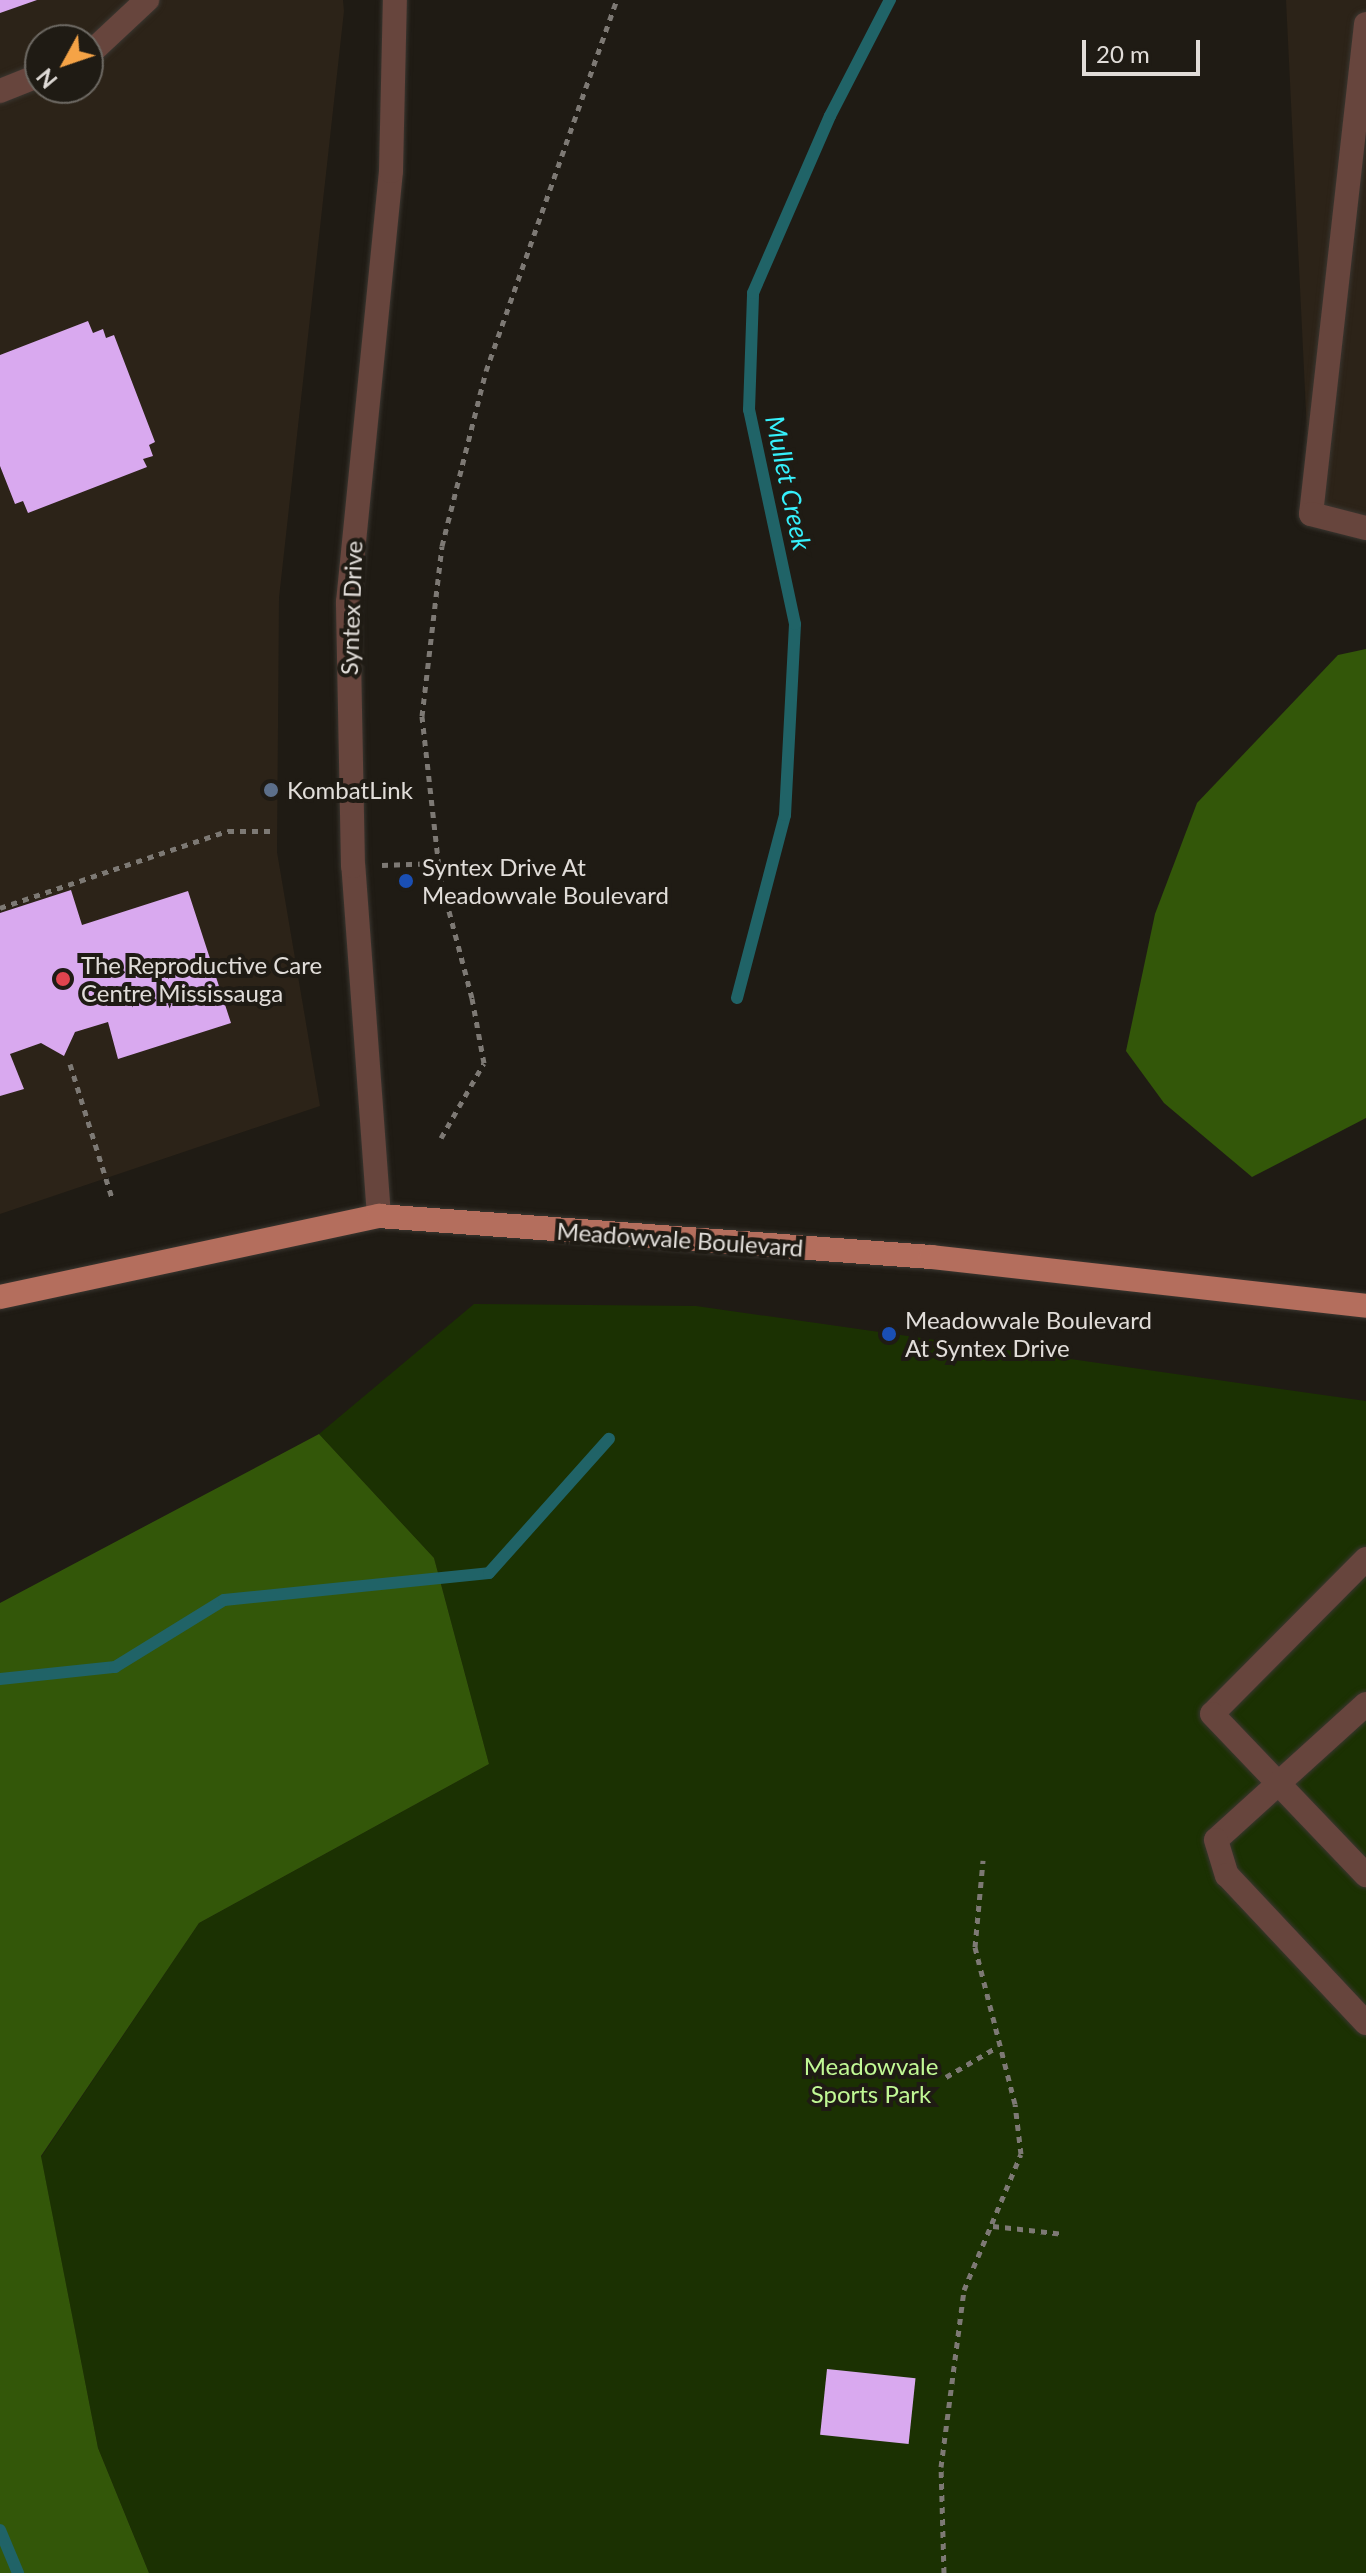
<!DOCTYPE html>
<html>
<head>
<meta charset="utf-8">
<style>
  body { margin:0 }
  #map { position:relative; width:1366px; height:2573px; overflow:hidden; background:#1f1b14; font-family:Lato,sans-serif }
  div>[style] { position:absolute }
  .built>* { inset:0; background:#2c2318 }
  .green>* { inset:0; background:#1b3102 }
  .forest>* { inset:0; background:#335709 }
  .stream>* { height:12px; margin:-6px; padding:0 6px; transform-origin:6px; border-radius:6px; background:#206367 }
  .building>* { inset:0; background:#d9a9ef; transform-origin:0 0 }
  .path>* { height:5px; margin-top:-2.5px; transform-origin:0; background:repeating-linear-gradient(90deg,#7d7974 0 6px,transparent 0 12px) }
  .roads { filter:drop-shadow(0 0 2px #3a3630) drop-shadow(0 0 2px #3a3630) }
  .minor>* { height:24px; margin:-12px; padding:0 12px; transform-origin:12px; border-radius:12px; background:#67453d }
  .major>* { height:24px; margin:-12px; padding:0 12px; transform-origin:12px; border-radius:12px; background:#b46e5d }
  .dots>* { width:22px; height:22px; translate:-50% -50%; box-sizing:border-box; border:4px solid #1f1b14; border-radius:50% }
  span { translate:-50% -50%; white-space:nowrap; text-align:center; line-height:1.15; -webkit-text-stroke:8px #1f1b14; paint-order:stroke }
  .street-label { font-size:24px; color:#e1ddd9 }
  .poi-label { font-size:24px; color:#e1ddd9 }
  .left { translate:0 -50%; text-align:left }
  .park-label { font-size:24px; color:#c1f895 }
  .water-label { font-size:26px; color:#36f0fb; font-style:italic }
  .north { position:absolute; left:24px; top:24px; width:80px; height:80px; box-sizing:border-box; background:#1f1b14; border:2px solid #6d6963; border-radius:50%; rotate:230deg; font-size:22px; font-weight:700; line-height:32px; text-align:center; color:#e1ddd9 }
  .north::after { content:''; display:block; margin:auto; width:28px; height:36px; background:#f5a346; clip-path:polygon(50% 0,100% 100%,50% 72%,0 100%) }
  .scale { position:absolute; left:1082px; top:40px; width:118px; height:36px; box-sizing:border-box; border:4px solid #e1ddd9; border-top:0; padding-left:10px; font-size:24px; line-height:28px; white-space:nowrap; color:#e1ddd9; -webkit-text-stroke:6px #1f1b14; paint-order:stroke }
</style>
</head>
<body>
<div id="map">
  <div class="built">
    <i style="clip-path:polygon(evenodd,0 0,343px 0,344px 11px,279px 598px,277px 852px,320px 1106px,0 1214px,0 0,40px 40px,88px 40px,88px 88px,40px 88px,40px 40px)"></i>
    <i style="clip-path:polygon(1286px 0,1366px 0,1366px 524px,1311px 514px)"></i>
  </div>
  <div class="green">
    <i style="clip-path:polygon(474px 1304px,696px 1306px,1366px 1401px,1366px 2573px,149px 2573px,98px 2448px,41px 2157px,199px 1923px,489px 1764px,434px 1558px,319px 1434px)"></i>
  </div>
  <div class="forest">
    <i style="clip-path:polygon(1366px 649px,1366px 1118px,1252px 1177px,1164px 1103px,1126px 1051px,1155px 914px,1197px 803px,1338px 655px)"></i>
    <i style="clip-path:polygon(319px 1434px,434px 1558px,489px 1764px,199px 1923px,41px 2156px,98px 2448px,149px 2573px,0 2573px,0 1603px)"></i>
  </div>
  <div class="stream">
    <i style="left:737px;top:998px;width:189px;rotate:-75.3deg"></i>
    <i style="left:785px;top:815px;width:191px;rotate:-87deg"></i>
    <i style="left:795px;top:624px;width:219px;rotate:-102.1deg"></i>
    <i style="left:749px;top:410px;width:117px;rotate:-88deg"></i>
    <i style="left:753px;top:293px;width:193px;rotate:-66.5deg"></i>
    <i style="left:830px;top:116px;width:131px;rotate:-62.7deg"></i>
    <i style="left:0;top:1679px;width:116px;rotate:-6deg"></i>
    <i style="left:115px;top:1667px;width:128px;rotate:-31.6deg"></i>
    <i style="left:224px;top:1600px;width:266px;rotate:-5.8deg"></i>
    <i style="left:489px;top:1573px;width:180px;rotate:-48.2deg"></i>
    <i style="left:0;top:2530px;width:47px;rotate:67.3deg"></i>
  </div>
  <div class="building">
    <i style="clip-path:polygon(0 0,37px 0,0 13px)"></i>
    <i style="clip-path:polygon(88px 321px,93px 333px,103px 329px,106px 338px,114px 335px,155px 442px,149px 445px,153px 456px,143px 459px,147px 467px,28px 513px,23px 501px,15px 504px,0 466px,0 355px)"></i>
    <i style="clip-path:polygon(71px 890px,82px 925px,188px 891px,231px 1023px,118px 1059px,108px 1022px,75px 1032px,64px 1056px,41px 1043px,10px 1054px,24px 1089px,0 1096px,0 913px)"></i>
    <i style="left:827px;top:2369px;width:89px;height:66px;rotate:6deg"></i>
  </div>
  <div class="path">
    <i style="left:382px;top:865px;width:56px;rotate:-2deg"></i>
    <i style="left:0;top:908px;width:241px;rotate:-18.7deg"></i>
    <i style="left:228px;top:831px;width:48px"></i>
    <i style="left:70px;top:1064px;width:140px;rotate:72.6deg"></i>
    <i style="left:441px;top:1138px;width:86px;rotate:-60.2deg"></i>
    <i style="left:484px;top:1063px;width:66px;rotate:-100.5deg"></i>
    <i style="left:472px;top:998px;width:125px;rotate:-104.8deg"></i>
    <i style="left:440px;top:877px;width:162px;rotate:-96.4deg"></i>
    <i style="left:422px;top:716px;width:171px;rotate:-83.3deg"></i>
    <i style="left:442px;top:546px;width:180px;rotate:-75.9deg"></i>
    <i style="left:486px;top:371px;width:393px;rotate:-70.6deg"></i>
    <i style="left:946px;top:2077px;width:59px;rotate:-30.5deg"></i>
    <i style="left:993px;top:2226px;width:71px;rotate:6.4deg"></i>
    <i style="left:944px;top:2573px;width:106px;rotate:-91.6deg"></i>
    <i style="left:941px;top:2467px;width:178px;rotate:-82.6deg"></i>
    <i style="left:964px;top:2290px;width:147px;rotate:-67.3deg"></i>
    <i style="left:1021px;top:2154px;width:50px;rotate:-96.8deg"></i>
    <i style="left:1015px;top:2104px;width:162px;rotate:-104.3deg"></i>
    <i style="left:975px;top:1947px;width:87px;rotate:-84.7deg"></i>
  </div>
  <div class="roads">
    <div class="minor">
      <i style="left:1366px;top:24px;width:493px;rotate:96.4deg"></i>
      <i style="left:1311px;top:514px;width:57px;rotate:14.3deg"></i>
      <i style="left:88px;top:55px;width:81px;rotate:-43deg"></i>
      <i style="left:0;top:91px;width:43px;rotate:-21.8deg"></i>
      <i style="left:379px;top:1216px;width:351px;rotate:-94.2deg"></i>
      <i style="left:353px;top:866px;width:264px;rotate:-91.1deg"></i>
      <i style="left:348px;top:602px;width:433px;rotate:-84.3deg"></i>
      <i style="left:391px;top:171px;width:171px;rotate:-88.7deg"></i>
      <i style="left:1366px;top:1559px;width:218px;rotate:134.8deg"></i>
      <i style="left:1212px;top:1714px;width:223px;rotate:46.3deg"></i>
      <i style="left:1366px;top:1704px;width:202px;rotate:137.8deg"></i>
      <i style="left:1216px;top:1840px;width:37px;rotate:73deg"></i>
      <i style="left:1227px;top:1875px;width:203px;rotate:46.8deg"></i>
    </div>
    <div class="major">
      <i style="left:0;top:1297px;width:388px;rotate:-12.1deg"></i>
      <i style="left:379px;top:1216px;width:554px;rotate:4.25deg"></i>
      <i style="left:931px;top:1257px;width:438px;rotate:6.4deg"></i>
    </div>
  </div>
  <div class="dots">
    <i style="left:271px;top:790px;background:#5c6f8a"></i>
    <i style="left:406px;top:881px;background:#1a4fb4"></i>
    <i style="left:63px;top:979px;background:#e0444e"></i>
    <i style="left:889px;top:1334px;background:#1a4fb4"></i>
  </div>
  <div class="street-label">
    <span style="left:351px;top:608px;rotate:-88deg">Syntex Drive</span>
    <span style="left:680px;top:1239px;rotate:4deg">Meadowvale Boulevard</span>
  </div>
  <div class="poi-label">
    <span class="left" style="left:287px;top:790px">KombatLink</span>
    <span class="left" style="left:422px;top:881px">Syntex Drive At<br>Meadowvale Boulevard</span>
    <span class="left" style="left:81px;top:979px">The Reproductive Care<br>Centre Mississauga</span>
    <span class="left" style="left:905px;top:1334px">Meadowvale Boulevard<br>At Syntex Drive</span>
  </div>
  <div class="park-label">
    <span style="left:871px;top:2080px">Meadowvale<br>Sports Park</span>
  </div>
  <div class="water-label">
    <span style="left:788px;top:483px;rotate:78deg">Mullet Creek</span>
  </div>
  <div class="north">N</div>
  <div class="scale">20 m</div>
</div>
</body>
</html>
